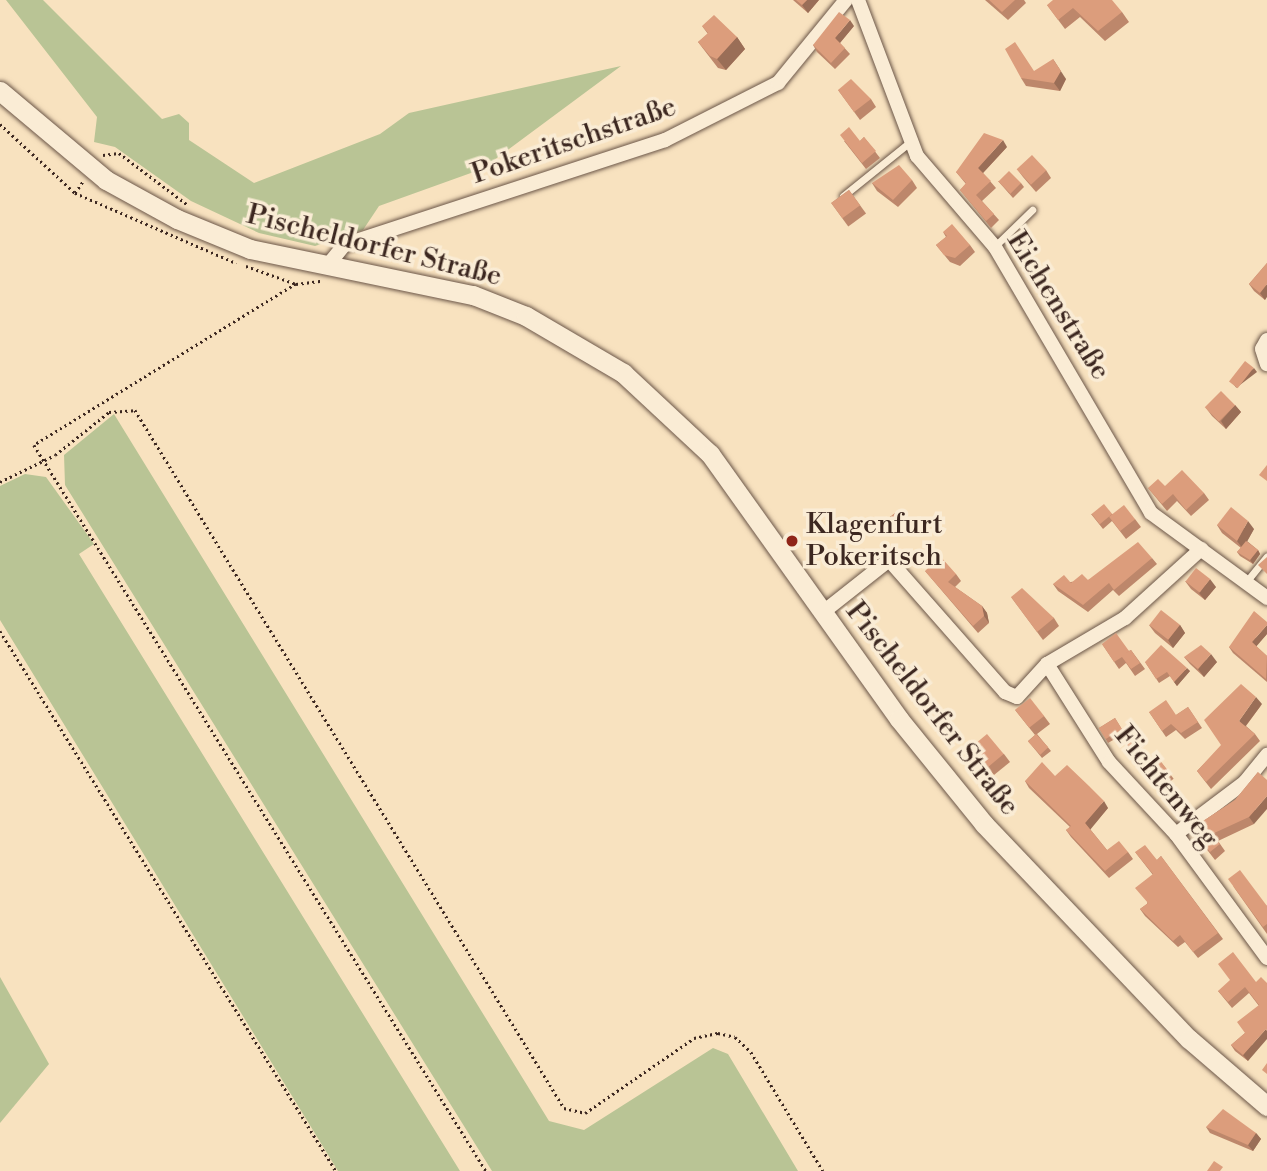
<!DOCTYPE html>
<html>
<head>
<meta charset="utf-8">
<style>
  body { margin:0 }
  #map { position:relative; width:1267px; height:1171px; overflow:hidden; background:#f8e2bf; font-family:"Libre Bodoni",serif }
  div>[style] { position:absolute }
  .green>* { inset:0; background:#b9c495 }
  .path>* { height:2.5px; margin-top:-1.25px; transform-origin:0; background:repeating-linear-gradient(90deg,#3c2720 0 2px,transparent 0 5.5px) }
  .roads { filter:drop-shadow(0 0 2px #6b5648) drop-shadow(0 0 2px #6b5648) }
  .lane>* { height:7px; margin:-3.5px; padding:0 3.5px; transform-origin:3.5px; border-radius:3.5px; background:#faecd5 }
  .street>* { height:14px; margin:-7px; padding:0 7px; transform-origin:7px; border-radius:7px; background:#faecd5 }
  .secondary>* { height:19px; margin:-9.5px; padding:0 9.5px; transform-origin:9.5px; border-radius:9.5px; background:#faecd5 }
  .wall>* { inset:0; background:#bd876b; transform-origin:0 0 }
  .shaded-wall>* { inset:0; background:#9a6e57; transform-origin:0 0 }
  .building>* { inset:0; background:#dc9d7c; transform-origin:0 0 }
  .dots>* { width:19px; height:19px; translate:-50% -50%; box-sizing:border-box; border:4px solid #faecd5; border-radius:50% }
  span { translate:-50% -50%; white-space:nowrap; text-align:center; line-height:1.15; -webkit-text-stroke:7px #faecd5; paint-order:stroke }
  .street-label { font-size:28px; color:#3c2720 }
  .poi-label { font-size:28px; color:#3c2720 }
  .left { translate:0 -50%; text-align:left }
</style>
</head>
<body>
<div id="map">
  <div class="green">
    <i style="clip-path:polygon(6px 0,43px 0,162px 119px,179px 114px,189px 123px,189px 140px,254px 183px,380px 134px,409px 113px,621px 66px,482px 169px,379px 206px,363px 230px,315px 246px,259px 233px,191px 201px,115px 147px,94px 142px,97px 117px)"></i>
    <i style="clip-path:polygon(114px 414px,549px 1121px,584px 1130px,713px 1048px,728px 1054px,798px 1171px,492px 1171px,65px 485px,64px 455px)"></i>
    <i style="clip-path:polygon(25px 474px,46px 477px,94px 544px,79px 554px,460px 1171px,338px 1171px,0 620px,0 486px)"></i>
    <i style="clip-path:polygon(0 977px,49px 1064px,0 1123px)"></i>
  </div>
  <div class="path">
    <i style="left:0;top:124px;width:102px;rotate:42.6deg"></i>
    <i style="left:75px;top:193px;width:176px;rotate:23.5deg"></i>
    <i style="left:103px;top:155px;width:16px;rotate:-7deg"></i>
    <i style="left:119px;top:153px;width:86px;rotate:37deg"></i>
    <i style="left:75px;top:193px;width:14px;rotate:-56deg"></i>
    <i style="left:246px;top:266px;width:53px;rotate:19.8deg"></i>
    <i style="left:296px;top:284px;width:26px;rotate:-7deg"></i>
    <i style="left:296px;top:284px;width:308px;rotate:148.4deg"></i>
    <i style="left:34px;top:445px;width:855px;rotate:58.09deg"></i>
    <i style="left:0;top:482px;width:61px;rotate:-26.1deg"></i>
    <i style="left:55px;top:455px;width:69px;rotate:-38.5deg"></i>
    <i style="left:109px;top:412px;width:26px;rotate:-4deg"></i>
    <i style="left:135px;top:410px;width:819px;rotate:58.42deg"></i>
    <i style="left:564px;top:1108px;width:22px;rotate:13deg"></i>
    <i style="left:585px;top:1113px;width:132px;rotate:-34.5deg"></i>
    <i style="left:694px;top:1038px;width:25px;rotate:-12deg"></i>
    <i style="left:718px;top:1033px;width:17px;rotate:13deg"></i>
    <i style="left:735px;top:1037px;width:22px;rotate:43deg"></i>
    <i style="left:751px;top:1052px;width:139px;rotate:58.8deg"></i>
    <i style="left:0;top:631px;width:636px;rotate:58.11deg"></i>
  </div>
  <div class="roads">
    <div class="lane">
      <i style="left:843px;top:196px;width:86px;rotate:-38.9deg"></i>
      <i style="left:995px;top:246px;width:52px;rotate:-44.2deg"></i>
      <i style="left:1246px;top:582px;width:33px;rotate:-51deg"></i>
    </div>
    <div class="street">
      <i style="left:858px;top:0;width:167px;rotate:69.3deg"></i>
      <i style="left:917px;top:156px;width:120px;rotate:49.4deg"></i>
      <i style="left:995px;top:247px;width:308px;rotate:59.6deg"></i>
      <i style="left:1151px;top:513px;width:144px;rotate:36.2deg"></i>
      <i style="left:328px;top:265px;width:26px;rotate:-51deg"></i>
      <i style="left:344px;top:245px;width:338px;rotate:-18.1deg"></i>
      <i style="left:665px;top:140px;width:127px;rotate:-26.8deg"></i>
      <i style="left:778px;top:83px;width:107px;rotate:-50.7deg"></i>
      <i style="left:1267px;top:340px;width:10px;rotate:119deg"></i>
      <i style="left:1262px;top:349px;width:16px;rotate:72deg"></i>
      <i style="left:822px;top:613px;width:85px;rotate:-38.3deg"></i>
      <i style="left:889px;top:560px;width:176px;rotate:48.7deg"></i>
      <i style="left:1005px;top:692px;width:13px;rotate:23deg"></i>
      <i style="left:1017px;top:697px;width:45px;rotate:-47.7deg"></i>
      <i style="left:1047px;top:664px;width:116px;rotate:57.7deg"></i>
      <i style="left:1109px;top:762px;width:98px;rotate:47.1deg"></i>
      <i style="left:1176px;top:834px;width:154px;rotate:53.7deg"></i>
      <i style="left:1047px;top:664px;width:91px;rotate:-30.5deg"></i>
      <i style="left:1125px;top:618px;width:103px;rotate:-42.2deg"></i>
      <i style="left:1176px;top:834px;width:86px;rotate:-37deg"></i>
      <i style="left:1245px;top:782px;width:35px;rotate:-51deg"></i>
    </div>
    <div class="secondary">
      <i style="left:0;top:91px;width:138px;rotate:40deg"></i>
      <i style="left:106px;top:180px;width:81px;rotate:28.8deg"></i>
      <i style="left:177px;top:219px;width:79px;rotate:22.3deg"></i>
      <i style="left:250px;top:249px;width:228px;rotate:11.7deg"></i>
      <i style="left:473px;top:295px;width:57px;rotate:21.6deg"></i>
      <i style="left:526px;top:316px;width:113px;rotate:30.4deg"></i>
      <i style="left:623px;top:373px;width:119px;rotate:43deg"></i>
      <i style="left:710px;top:454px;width:325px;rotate:54.5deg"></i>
      <i style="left:899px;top:719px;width:135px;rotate:51deg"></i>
      <i style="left:984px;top:824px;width:297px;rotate:46.4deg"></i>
      <i style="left:1189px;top:1039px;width:103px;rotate:40.7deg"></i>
    </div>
  </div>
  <div class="wall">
    <i style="clip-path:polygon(793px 0,819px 0,808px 13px)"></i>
    <i style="clip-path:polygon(985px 0,1024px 0,1026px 3px,1008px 20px)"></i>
    <i style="clip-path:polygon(1047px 5px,1122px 12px,1129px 22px,1105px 41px,1080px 17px,1065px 29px)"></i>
    <i style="clip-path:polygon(702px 26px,737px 37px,745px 49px,726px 70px,718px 68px,698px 42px,708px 34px)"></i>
    <i style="clip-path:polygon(854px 26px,840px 43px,850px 54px,835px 69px,817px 52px,813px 45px)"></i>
    <i style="clip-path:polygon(1034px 71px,1066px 79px,1060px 91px,1026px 86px,1021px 78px)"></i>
    <i style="clip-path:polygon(838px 90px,871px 99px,876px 107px,860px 120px)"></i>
    <i style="clip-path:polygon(864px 137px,880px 158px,866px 169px,844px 141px,860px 141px)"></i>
    <i style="clip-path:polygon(1007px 147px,983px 173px,996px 188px,982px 201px,999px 220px,991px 228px,960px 190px,966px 184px,956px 172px)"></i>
    <i style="clip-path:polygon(1017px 169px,1046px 170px,1051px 178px,1036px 192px,1023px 177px)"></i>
    <i style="clip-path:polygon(912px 180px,917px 188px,898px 207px,877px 191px,872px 183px)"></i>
    <i style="clip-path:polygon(998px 181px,1021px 183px,1024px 187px,1013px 198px)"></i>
    <i style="left:849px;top:190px;width:29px;height:22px;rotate:54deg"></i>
    <i style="clip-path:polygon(943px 232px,970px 245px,975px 252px,960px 266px,950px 262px,936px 245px,946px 237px)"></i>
    <i style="clip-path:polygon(1267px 263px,1265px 300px,1254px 291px,1249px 284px)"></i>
    <i style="clip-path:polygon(1235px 405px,1241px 412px,1226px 429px,1212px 416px,1206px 408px)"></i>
    <i style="clip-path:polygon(1165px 486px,1204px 493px,1209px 500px,1191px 516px,1177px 501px,1167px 511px,1148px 488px)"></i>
    <i style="left:895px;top:513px;width:16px;height:14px;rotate:52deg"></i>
    <i style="clip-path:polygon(1091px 514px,1112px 514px,1135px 519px,1141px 527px,1126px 539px,1112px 521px,1103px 529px)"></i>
    <i style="clip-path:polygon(1217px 525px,1254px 529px,1247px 541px,1258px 550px,1260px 554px,1253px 564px,1240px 556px,1237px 552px,1241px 548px,1222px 533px)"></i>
    <i style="clip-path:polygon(1152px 558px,1157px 564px,1119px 596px,1113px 590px,1088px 612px,1058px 591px,1053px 584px,1088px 580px)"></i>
    <i style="clip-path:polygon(925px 571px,956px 574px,961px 581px,955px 587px,982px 606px,987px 613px,989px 623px,978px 633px)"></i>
    <i style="clip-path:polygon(1185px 581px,1216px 587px,1205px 600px,1191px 589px)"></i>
    <i style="clip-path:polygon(1011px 597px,1054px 618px,1059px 626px,1043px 640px)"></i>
    <i style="clip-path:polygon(1149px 625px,1180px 625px,1185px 633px,1173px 648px,1155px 633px)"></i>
    <i style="clip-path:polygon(1267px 634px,1256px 646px,1267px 656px,1267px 682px,1233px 653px,1229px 647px)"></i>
    <i style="clip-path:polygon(1102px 644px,1129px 651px,1131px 650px,1145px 669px,1135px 676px,1126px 663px,1119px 669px)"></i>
    <i style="clip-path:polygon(1184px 657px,1217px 662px,1204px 677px,1190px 664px)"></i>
    <i style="clip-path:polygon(1145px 662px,1190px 671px,1177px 686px,1170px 676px,1159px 683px)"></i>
    <i style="clip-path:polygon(1262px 704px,1246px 726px,1255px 734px,1260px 741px,1211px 789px,1197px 771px)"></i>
    <i style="clip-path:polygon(1188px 707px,1202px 728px,1185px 739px,1176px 730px,1166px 737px,1149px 712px,1176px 715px)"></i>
    <i style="clip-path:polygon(1015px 710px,1044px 716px,1050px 724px,1037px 734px,1051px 751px,1042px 758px,1028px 741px,1035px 735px)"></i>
    <i style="clip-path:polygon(1115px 718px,1123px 731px,1131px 724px,1146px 744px,1134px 754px,1120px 736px,1108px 743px,1099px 728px)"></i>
    <i style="clip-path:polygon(972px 747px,1004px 754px,1010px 762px,994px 775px)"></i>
    <i style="left:1158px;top:758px;width:26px;height:18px;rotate:53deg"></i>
    <i style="clip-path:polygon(1258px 772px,1254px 824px,1218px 841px,1225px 851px,1215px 860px,1191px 829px,1235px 800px)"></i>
    <i style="clip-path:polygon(1055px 776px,1108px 808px,1090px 829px,1107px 850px,1128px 852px,1133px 859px,1109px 878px,1071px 837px,1066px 830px,1070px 827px,1029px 788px,1025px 781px)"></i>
    <i style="clip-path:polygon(1135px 852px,1157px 860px,1161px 856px,1223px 939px,1198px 958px,1185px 942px,1178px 947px,1145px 916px,1140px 909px,1147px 904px,1153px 875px)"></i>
    <i style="clip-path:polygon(1233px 886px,1267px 906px,1267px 934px)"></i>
    <i style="clip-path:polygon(1256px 982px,1267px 983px,1248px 1061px,1235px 1051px,1231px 1045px,1245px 1033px,1259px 1006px,1249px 993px,1232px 1008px,1218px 991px)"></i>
    <i style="clip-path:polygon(1206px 1127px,1256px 1133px,1261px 1139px,1253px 1151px,1210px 1133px)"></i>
  </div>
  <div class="shaded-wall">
    <i style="clip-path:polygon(807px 0,819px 0,808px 13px,802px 5px)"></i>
    <i style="clip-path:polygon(850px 20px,854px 26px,839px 44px,835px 38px)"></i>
    <i style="clip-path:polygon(737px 37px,745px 49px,726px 70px,717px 59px)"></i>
    <i style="clip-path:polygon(1053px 59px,1066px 79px,1060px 91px,1054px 83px)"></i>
    <i style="clip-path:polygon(1003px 140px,1007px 147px,982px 174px,978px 168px)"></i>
    <i style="clip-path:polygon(1267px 284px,1267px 297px,1265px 300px,1260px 293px)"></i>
    <i style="left:1254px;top:368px;width:5px;height:26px;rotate:53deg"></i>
    <i style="clip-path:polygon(1235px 405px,1241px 412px,1226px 429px,1221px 421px)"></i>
    <i style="clip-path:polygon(1248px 521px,1254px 529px,1243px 549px,1237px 541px)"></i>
    <i style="clip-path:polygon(1258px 550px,1260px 554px,1253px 564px,1250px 560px)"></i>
    <i style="clip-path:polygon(1210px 579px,1216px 587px,1205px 600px,1199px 593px)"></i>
    <i style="clip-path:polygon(982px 606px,987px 613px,989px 623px,984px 616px)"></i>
    <i style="clip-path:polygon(1180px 625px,1185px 633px,1173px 648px,1168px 640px)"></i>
    <i style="clip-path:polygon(1267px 625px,1267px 634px,1255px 648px,1252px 642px)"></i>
    <i style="clip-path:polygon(1211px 654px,1217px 662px,1204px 677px,1198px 669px)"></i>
    <i style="clip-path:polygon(1187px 668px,1190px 671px,1177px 686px,1174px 682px)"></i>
    <i style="clip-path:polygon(1256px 697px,1262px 704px,1244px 728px,1239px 721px)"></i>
    <i style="clip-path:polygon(1267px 796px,1267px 809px,1254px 824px,1249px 817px)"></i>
    <i style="clip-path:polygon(1104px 801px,1108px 808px,1090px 830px,1085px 823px)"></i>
    <i style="clip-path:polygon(1266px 1029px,1267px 1031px,1267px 1039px,1248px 1061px,1243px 1055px)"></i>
    <i style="clip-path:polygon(1256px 1133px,1261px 1139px,1253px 1151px,1248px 1145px)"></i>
  </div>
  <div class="building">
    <i style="clip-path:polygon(796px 0,807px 0,802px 5px)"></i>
    <i style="clip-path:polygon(989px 0,1015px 0,1002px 12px)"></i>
    <i style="clip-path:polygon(1053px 0,1112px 0,1122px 12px,1098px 31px,1073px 8px,1058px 20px,1047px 5px)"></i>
    <i style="clip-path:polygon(839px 12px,850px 20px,835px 38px,845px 48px,831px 63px,813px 45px)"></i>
    <i style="clip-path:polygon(714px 15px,737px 37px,717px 59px,710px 56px,698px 42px,708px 33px,702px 26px)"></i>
    <i style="clip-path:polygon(1015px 42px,1034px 71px,1053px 59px,1061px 71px,1054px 83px,1021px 78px,1005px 49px)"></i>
    <i style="clip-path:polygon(851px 79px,871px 99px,854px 112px,838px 90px)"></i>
    <i style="clip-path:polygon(849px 127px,860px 141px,864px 137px,876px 151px,862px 163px,840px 135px)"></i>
    <i style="clip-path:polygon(984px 133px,1003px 140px,978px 168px,991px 181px,976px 195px,994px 214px,986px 221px,960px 190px,966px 183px,956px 172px)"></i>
    <i style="left:1032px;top:155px;width:21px;height:21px;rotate:47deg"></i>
    <i style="clip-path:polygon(899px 165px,912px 180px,893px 200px,872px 183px)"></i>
    <i style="left:1009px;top:171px;width:17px;height:15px;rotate:45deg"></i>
    <i style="left:849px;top:190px;width:19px;height:22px;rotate:54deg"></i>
    <i style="clip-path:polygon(952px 224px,970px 245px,955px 258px,944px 255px,936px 245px,947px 236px,943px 232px)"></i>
    <i style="clip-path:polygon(1267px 263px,1267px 284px,1260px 293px,1249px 284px)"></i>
    <i style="left:1245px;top:361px;width:11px;height:26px;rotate:38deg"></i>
    <i style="left:1221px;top:391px;width:20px;height:23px;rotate:45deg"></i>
    <i style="clip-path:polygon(1267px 465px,1267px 481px,1259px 475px)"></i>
    <i style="clip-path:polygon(1182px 470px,1204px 493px,1186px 510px,1173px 494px,1162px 504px,1148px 488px,1158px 479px,1165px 486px)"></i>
    <i style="left:1104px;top:504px;width:13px;height:16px;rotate:51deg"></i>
    <i style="left:1124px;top:505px;width:18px;height:19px;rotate:52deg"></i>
    <i style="clip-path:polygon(1231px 507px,1248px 521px,1237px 541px,1217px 525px)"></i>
    <i style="left:895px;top:513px;width:12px;height:14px;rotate:48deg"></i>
    <i style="clip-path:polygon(1246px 541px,1258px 550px,1250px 560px,1237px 552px)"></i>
    <i style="clip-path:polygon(1138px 542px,1152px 558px,1114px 590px,1109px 583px,1083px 605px,1053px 584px,1064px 575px,1071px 583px,1082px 574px,1088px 580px)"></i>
    <i style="clip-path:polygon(940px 556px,956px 574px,948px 582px,982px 606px,984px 616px,973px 626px,925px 571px)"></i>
    <i style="clip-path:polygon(1267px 557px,1267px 574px,1258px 565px)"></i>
    <i style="left:1196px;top:568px;width:18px;height:17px;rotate:38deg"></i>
    <i style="clip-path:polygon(1022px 588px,1054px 618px,1037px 632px,1011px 597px)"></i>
    <i style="left:1161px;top:610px;width:24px;height:19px;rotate:38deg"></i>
    <i style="clip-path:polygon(1254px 611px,1267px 622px,1267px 625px,1252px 642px,1267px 656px,1266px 679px,1229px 647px)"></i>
    <i style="clip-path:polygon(1116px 633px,1129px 651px,1124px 654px,1131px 650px,1140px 663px,1131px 669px,1122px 657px,1114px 662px,1102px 644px)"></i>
    <i style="clip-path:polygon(1161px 645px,1187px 668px,1174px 682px,1167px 672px,1156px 679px,1145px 662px)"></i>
    <i style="clip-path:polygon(1201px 645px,1211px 654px,1198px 669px,1184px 657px)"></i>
    <i style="clip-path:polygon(1241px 684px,1256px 697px,1239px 721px,1255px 734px,1206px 782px,1197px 771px,1221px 745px,1204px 720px)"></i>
    <i style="left:1030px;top:698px;width:23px;height:19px;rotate:52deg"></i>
    <i style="clip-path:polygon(1166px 700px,1176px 715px,1188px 707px,1198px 722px,1181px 733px,1171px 724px,1162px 731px,1149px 712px)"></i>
    <i style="left:1115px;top:718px;width:13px;height:19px;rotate:58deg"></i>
    <i style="left:1131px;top:724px;width:16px;height:16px;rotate:50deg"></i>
    <i style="left:987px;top:734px;width:26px;height:20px;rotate:50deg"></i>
    <i style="left:1036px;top:734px;width:18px;height:11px;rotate:47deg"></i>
    <i style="left:1158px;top:758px;width:16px;height:18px;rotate:52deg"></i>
    <i style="clip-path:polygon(1042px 762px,1055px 776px,1067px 765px,1089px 786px,1104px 801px,1085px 823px,1107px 850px,1119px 841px,1128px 852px,1105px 871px,1066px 830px,1071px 826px,1025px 781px)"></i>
    <i style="clip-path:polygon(1258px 772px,1267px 780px,1267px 796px,1249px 817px,1212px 834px,1220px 844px,1210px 852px,1191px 829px,1235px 800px)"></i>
    <i style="clip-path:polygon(1145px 845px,1157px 860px,1161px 856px,1218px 933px,1193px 952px,1180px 935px,1173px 941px,1140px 909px,1148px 903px,1135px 888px,1153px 874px,1135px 852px)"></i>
    <i style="clip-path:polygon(1240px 870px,1267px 906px,1267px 924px,1263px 927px,1228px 879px)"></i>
    <i style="clip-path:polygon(1233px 952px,1256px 982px,1261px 977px,1267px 983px,1267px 1031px,1266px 1029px,1243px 1055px,1231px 1045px,1245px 1033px,1237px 1022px,1259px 1005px,1245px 987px,1228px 1002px,1218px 991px,1230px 980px,1218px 964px)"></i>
    <i style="clip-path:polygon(1267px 1063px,1267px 1074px,1262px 1070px)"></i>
    <i style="clip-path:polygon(1223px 1109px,1256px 1133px,1248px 1145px,1206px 1127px)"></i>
    <i style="clip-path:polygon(1214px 1161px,1223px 1167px,1220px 1171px,1207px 1171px)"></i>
  </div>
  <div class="dots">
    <i style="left:792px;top:541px;background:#8f2418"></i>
  </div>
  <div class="street-label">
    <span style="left:574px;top:141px;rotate:-19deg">Pokeritschstraße</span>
    <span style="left:374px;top:246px;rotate:14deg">Pischeldorfer Straße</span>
    <span style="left:1058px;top:306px;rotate:58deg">Eichenstraße</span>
    <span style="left:932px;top:709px;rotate:52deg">Pischeldorfer Straße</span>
    <span style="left:1166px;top:787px;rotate:51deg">Fichtenweg</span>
  </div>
  <div class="poi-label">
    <span class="left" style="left:806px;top:541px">Klagenfurt<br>Pokeritsch</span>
  </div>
</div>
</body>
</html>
